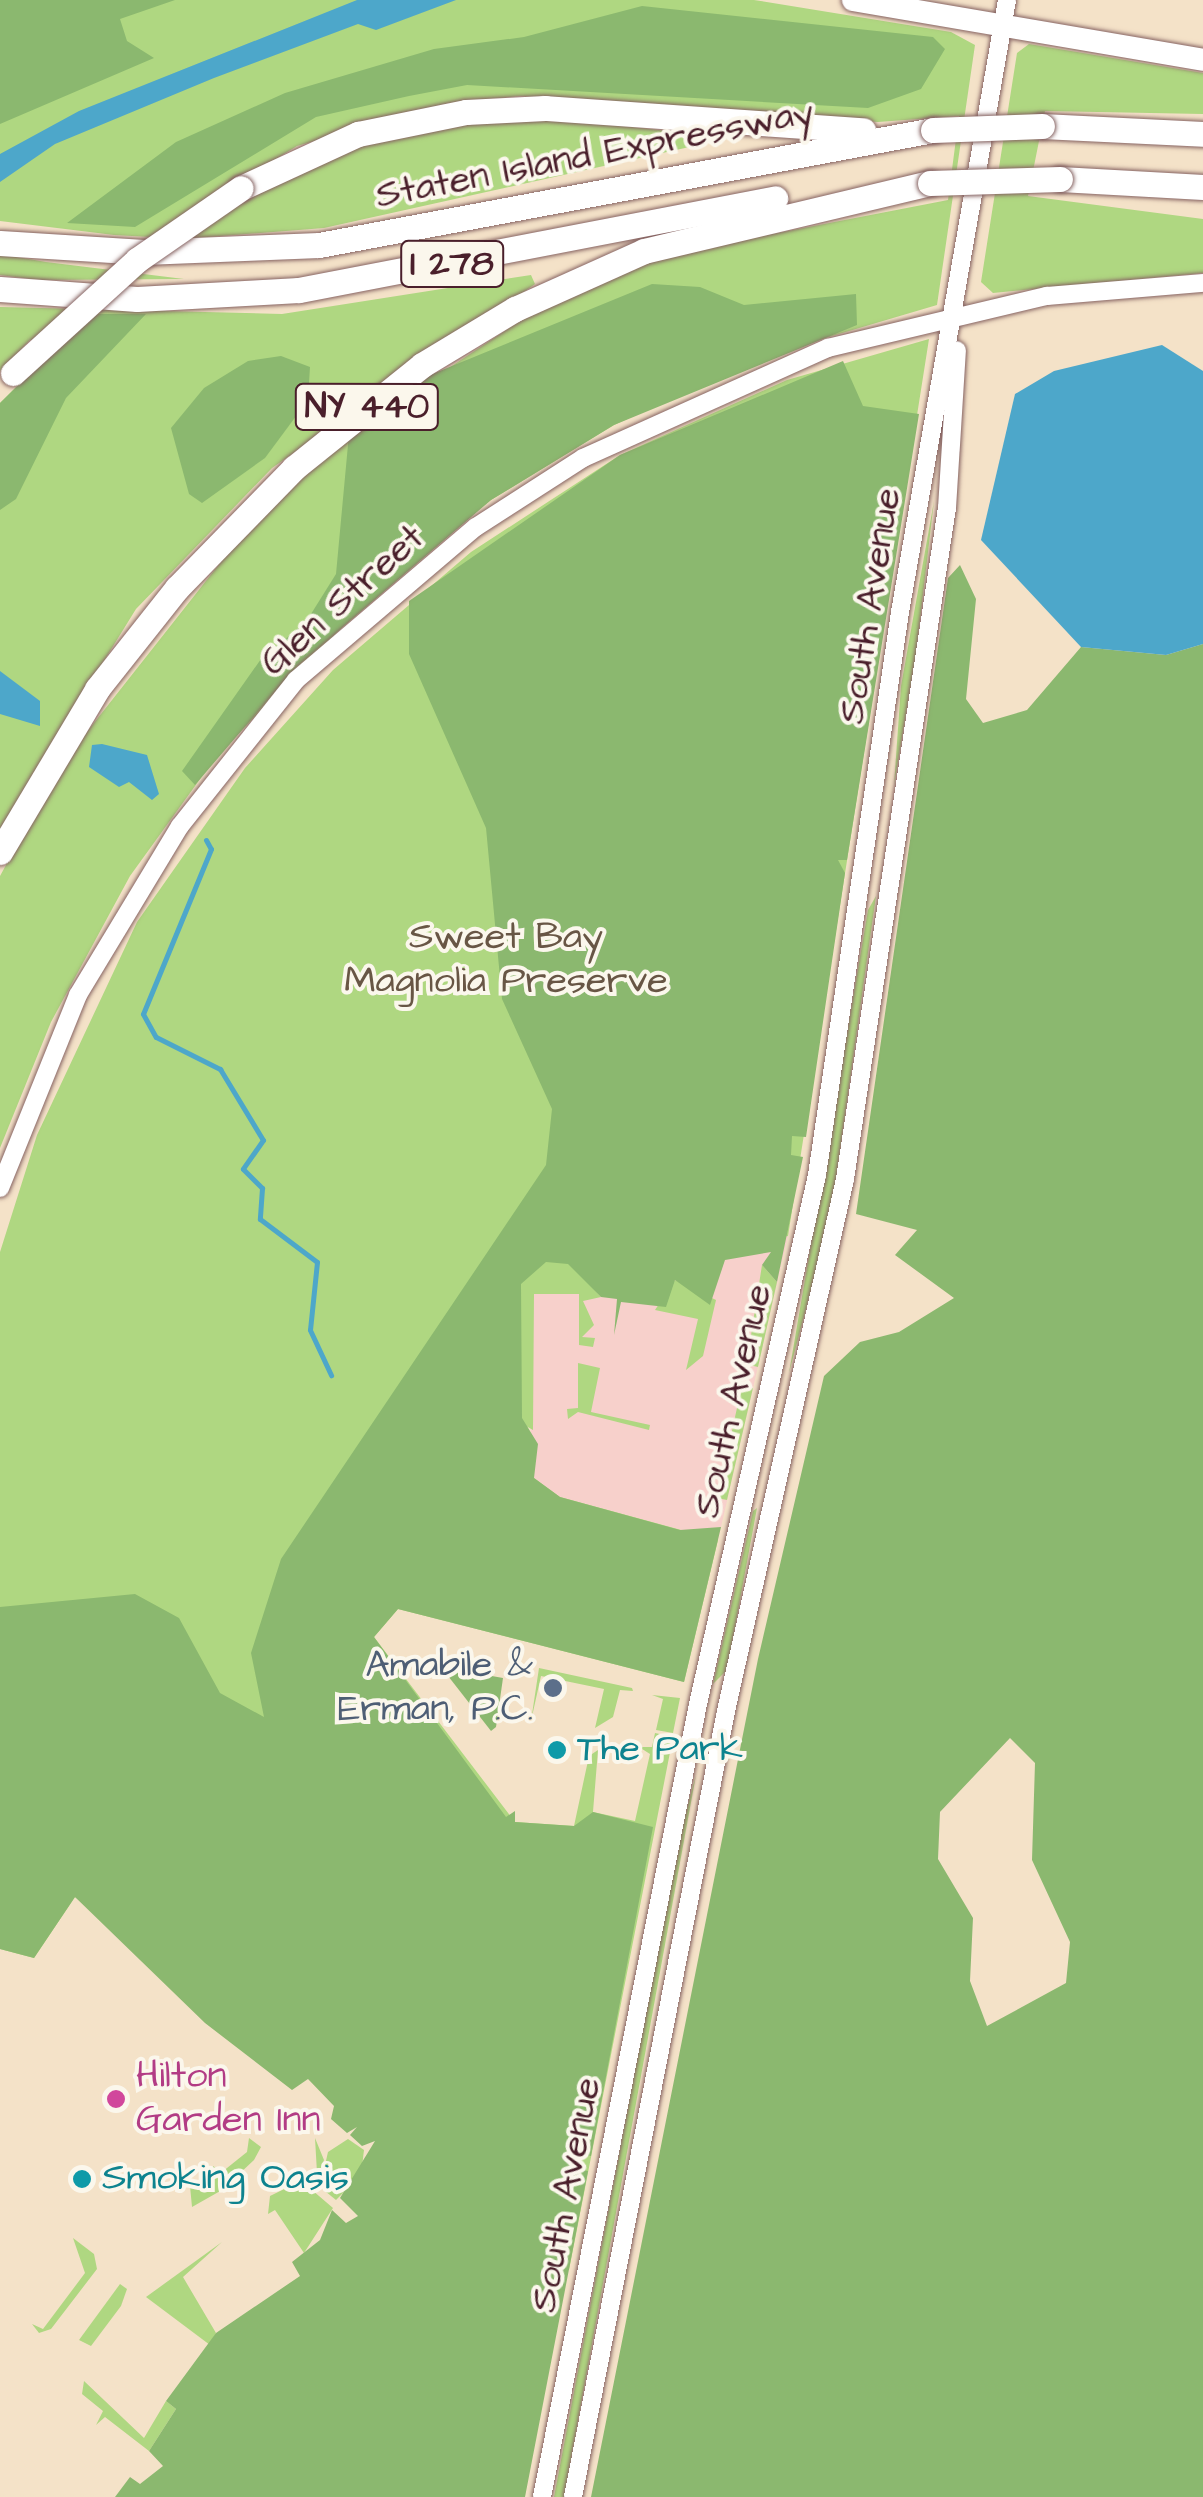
<!DOCTYPE html>
<html>
<head>
<meta charset="utf-8">
<style>
  body { margin:0 }
  #map { position:relative; width:1203px; height:2497px; overflow:hidden; background:#f4e2c8; font-family:"Architects Daughter",sans-serif }
  div>[style] { position:absolute }
  .built>* { inset:0; background:#f7d0cb }
  .green>* { inset:0; background:#afd781 }
  .forest>* { inset:0; background:#8bb86f }
  .water>* { inset:0; background:#4da7ca }
  .stream>* { height:5px; margin:-2.5px; padding:0 2.5px; transform-origin:2.5px; border-radius:2.5px; background:#4da7ca }
  .roads { filter:drop-shadow(0 0 2px #866362) drop-shadow(0 0 2px #866362) }
  .minor>* { height:18px; margin:-9px; padding:0 9px; transform-origin:9px; border-radius:9px; background:#fff }
  .major>* { height:22px; margin:-11px; padding:0 11px; transform-origin:11px; border-radius:11px; background:#fff }
  .highway>* { height:25px; margin:-12.5px; padding:0 12.5px; transform-origin:12.5px; border-radius:12.5px; background:#fff }
  .bridges { filter:drop-shadow(0 0 2px #866362) drop-shadow(0 0 2px #866362) }
  .highway-bridge>* { height:25px; margin:-12.5px; padding:0 12.5px; transform-origin:12.5px; border-radius:12.5px; background:#fff }
  .dots>* { width:28px; height:28px; translate:-50% -50%; box-sizing:border-box; border:5px solid #fbf7ec; border-radius:50% }
  span { translate:-50% -50%; white-space:nowrap; text-align:center; line-height:1.15; -webkit-text-stroke:8px #fbf7ec; paint-order:stroke }
  .shield-label span { padding:2px 8px; background:#fbf7ec; border:2px solid; border-radius:8px; -webkit-text-stroke-width:0 }
  .shield-label { font-size:35px; color:#4a1f2b; font-weight:700 }
  .street-label { font-size:38px; color:#4a1f2b }
  .park-label { font-size:38px; color:#685645 }
  .service-label { font-size:38px; color:#4e5e75 }
  .right { translate:-100% -50%; text-align:right }
  .culture-label { font-size:38px; color:#0d838f }
  .left { translate:0 -50%; text-align:left }
  .hotel-label { font-size:38px; color:#b23c85 }
</style>
</head>
<body>
<div id="map">
  <div class="built">
    <i style="clip-path:polygon(788px 1236px,718px 1540px,559px 1497px,534px 1478px,521px 1284px)"></i>
  </div>
  <div class="green">
    <i style="clip-path:polygon(0 0,754px 0,951px 32px,975px 45px,937px 305px,768px 355px,614px 425px,491px 500px,386px 582px,216px 757px,130px 876px,51px 1022px,0 1148px,0 876px,60px 766px,258px 515px,349px 434px,553px 299px,664px 255px,948px 200px,959px 116px,878px 122px,520px 96px,444px 104px,297px 146px,150px 237px,114px 235px,0 221px)"></i>
    <i style="clip-path:polygon(1029px 44px,1203px 73px,1203px 114px,1045px 111px,1028px 196px,1203px 219px,1203px 273px,993px 293px,981px 282px,1017px 53px)"></i>
    <i style="clip-path:polygon(561px 119px,730px 138px,324px 228px,182px 239px,309px 164px,375px 139px,452px 124px)"></i>
    <i style="clip-path:polygon(0 254px,46px 262px,184px 279px,39px 280px,0 275px)"></i>
    <i style="clip-path:polygon(531px 275px,535px 284px,272px 468px,136px 609px,0 829px,0 403px,61px 342px,30px 340px,0 371px,0 307px,282px 314px)"></i>
    <i style="clip-path:polygon(929px 339px,788px 1236px,581px 1275px,601px 1297px,583px 1301px,594px 1325px,582px 1337px,595px 1338px,593px 1347px,579px 1345px,579px 1294px,534px 1294px,533px 1430px,524px 1425px,534px 1478px,560px 1497px,718px 1540px,684px 1682px,398px 1609px,374px 1637px,515px 1822px,574px 1826px,589px 1756px,598px 1750px,593px 1812px,635px 1821px,650px 1754px,639px 1747px,652px 1747px,655px 1733px,673px 1737px,569px 2270px,75px 1897px,34px 1958px,0 1949px,0 1252px,37px 1135px,137px 922px,245px 768px,333px 670px,471px 552px,620px 455px,787px 380px)"></i>
    <i style="clip-path:polygon(934px 501px,916px 654px,894px 785px,901px 686px)"></i>
    <i style="clip-path:polygon(876px 896px,831px 1214px,789px 1373px,868px 910px)"></i>
    <i style="clip-path:polygon(762px 1265px,777px 1282px,758px 1367px,737px 1362px,747px 1361px)"></i>
    <i style="clip-path:polygon(675px 1280px,716px 1300px,703px 1356px,686px 1370px,698px 1319px,655px 1310px)"></i>
    <i style="clip-path:polygon(578px 1363px,600px 1368px,591px 1412px,650px 1425px,649px 1430px,578px 1412px,568px 1419px,567px 1409px,578px 1408px)"></i>
    <i style="clip-path:polygon(732px 1385px,753px 1388px,727px 1500px,717px 1498px,741px 1390px)"></i>
    <i style="clip-path:polygon(757px 1508px,727px 1670px,713px 1684px,753px 1511px)"></i>
    <i style="clip-path:polygon(539px 1668px,632px 1688px,633px 1691px,620px 1690px,613px 1717px,595px 1728px,604px 1689px,541px 1676px,531px 1721px)"></i>
    <i style="clip-path:polygon(652px 1695px,680px 1698px,673px 1733px,656px 1730px,663px 1699px)"></i>
    <i style="clip-path:polygon(696px 1775px,564px 2497px,554px 2497px,680px 1833px)"></i>
    <i style="clip-path:polygon(249px 2138px,261px 2147px,254px 2160px,222px 2190px,192px 2207px,190px 2186px,214px 2191px,213px 2166px,222px 2172px,247px 2152px)"></i>
    <i style="clip-path:polygon(315px 2138px,324px 2160px,312px 2190px,333px 2208px,304px 2253px,275px 2210px,268px 2214px,270px 2196px,317px 2173px)"></i>
    <i style="clip-path:polygon(348px 2139px,364px 2150px,361px 2175px,336px 2200px,320px 2187px,328px 2152px)"></i>
    <i style="clip-path:polygon(73px 2238px,94px 2254px,97px 2269px,51px 2329px,39px 2333px,32px 2324px,43px 2329px,85px 2273px)"></i>
    <i style="clip-path:polygon(222px 2242px,183px 2277px,216px 2333px,210px 2345px,146px 2297px)"></i>
    <i style="clip-path:polygon(120px 2284px,127px 2289px,121px 2306px,91px 2346px,79px 2340px)"></i>
    <i style="clip-path:polygon(84px 2381px,144px 2438px,166px 2401px,176px 2409px,149px 2451px,105px 2417px,96px 2425px,103px 2411px,82px 2394px)"></i>
  </div>
  <div class="forest">
    <i style="clip-path:polygon(0 0,175px 0,120px 19px,127px 41px,154px 58px,0 124px)"></i>
    <i style="clip-path:polygon(642px 6px,933px 37px,945px 49px,921px 89px,868px 108px,467px 85px,409px 96px,316px 117px,135px 227px,67px 223px,176px 142px,285px 93px,434px 49px,524px 37px)"></i>
    <i style="clip-path:polygon(652px 284px,700px 287px,744px 305px,856px 294px,857px 325px,614px 425px,491px 500px,295px 668px,195px 785px,182px 771px,261px 659px,306px 622px,336px 574px,349px 434px,430px 375px)"></i>
    <i style="clip-path:polygon(91px 314px,146px 314px,66px 398px,16px 499px,0 510px,0 403px)"></i>
    <i style="clip-path:polygon(281px 356px,310px 367px,308px 400px,265px 458px,202px 503px,189px 494px,171px 428px,204px 388px,248px 361px)"></i>
    <i style="clip-path:polygon(843px 361px,863px 406px,919px 414px,847px 860px,838px 860px,845px 873px,806px 1137px,792px 1136px,791px 1155px,803px 1157px,777px 1282px,762px 1265px,771px 1252px,725px 1260px,710px 1305px,675px 1280px,666px 1307px,621px 1302px,614px 1335px,617px 1299px,601px 1297px,568px 1264px,546px 1262px,521px 1284px,522px 1418px,538px 1444px,534px 1478px,560px 1497px,680px 1530px,721px 1527px,684px 1682px,398px 1609px,374px 1637px,506px 1817px,515px 1811px,515px 1822px,574px 1826px,593px 1812px,653px 1827px,591px 2156px,580px 2154px,578px 2169px,588px 2171px,525px 2497px,115px 2497px,130px 2477px,140px 2484px,163px 2466px,149px 2451px,176px 2409px,166px 2401px,216px 2333px,300px 2276px,292px 2262px,320px 2240px,332px 2210px,346px 2223px,358px 2216px,340px 2198px,375px 2141px,362px 2146px,350px 2135px,357px 2127px,347px 2133px,331px 2119px,334px 2106px,308px 2079px,292px 2090px,205px 2023px,75px 1897px,34px 1958px,0 1949px,0 1607px,135px 1594px,179px 1618px,220px 1693px,264px 1717px,251px 1653px,281px 1559px,546px 1165px,552px 1109px,502px 999px,486px 828px,409px 654px,409px 601px,620px 455px)"></i>
    <i style="clip-path:polygon(evenodd,960px 565px,976px 599px,966px 699px,983px 723px,1027px 710px,1081px 647px,1166px 655px,1203px 644px,1203px 2497px,591px 2497px,758px 1659px,824px 1376px,860px 1342px,899px 1332px,954px 1298px,895px 1255px,917px 1230px,856px 1214px,948px 578px,960px 565px,1010px 1738px,1035px 1763px,1032px 1860px,1070px 1942px,1066px 1983px,987px 2026px,970px 1981px,973px 1918px,938px 1859px,940px 1812px,1010px 1738px)"></i>
    <i style="clip-path:polygon(441px 1667px,503px 1678px,496px 1727px,491px 1731px)"></i>
  </div>
  <div class="water">
    <i style="clip-path:polygon(357px 0,456px 0,376px 30px,358px 24px,214px 78px,55px 144px,0 182px,0 154px,79px 111px)"></i>
    <i style="clip-path:polygon(1162px 345px,1203px 371px,1203px 644px,1166px 655px,1081px 647px,981px 540px,1015px 394px,1054px 371px)"></i>
    <i style="clip-path:polygon(0 671px,40px 701px,40px 726px,0 714px)"></i>
    <i style="clip-path:polygon(102px 744px,147px 755px,159px 794px,152px 800px,129px 782px,119px 787px,89px 767px,92px 745px)"></i>
  </div>
  <div class="stream">
    <i style="left:206px;top:840px;width:10px;rotate:61deg"></i>
    <i style="left:211px;top:849px;width:178px;rotate:112.4deg"></i>
    <i style="left:143px;top:1014px;width:26px;rotate:61deg"></i>
    <i style="left:156px;top:1037px;width:72px;rotate:26.6deg"></i>
    <i style="left:220px;top:1069px;width:83px;rotate:58.8deg"></i>
    <i style="left:263px;top:1140px;width:35px;rotate:125deg"></i>
    <i style="left:243px;top:1169px;width:27px;rotate:45deg"></i>
    <i style="left:262px;top:1188px;width:31px;rotate:94deg"></i>
    <i style="left:260px;top:1219px;width:71px;rotate:37deg"></i>
    <i style="left:317px;top:1262px;width:68px;rotate:95.9deg"></i>
    <i style="left:310px;top:1330px;width:50px;rotate:65deg"></i>
  </div>
  <div class="roads">
    <div class="minor">
      <i style="left:0;top:1188px;width:208px;rotate:-68deg"></i>
      <i style="left:78px;top:995px;width:197px;rotate:-58.9deg"></i>
      <i style="left:180px;top:826px;width:186px;rotate:-51.5deg"></i>
      <i style="left:296px;top:680px;width:236px;rotate:-40.4deg"></i>
      <i style="left:476px;top:527px;width:127px;rotate:-32.8deg"></i>
      <i style="left:583px;top:458px;width:269px;rotate:-24.2deg"></i>
      <i style="left:828px;top:348px;width:225px;rotate:-13.4deg"></i>
      <i style="left:1047px;top:296px;width:157px;rotate:-4.8deg"></i>
      <i style="left:542px;top:2497px;width:808px;rotate:-78.87deg"></i>
      <i style="left:698px;top:1704px;width:542px;rotate:-77.32deg"></i>
      <i style="left:817px;top:1175px;width:569px;rotate:-81.61deg"></i>
      <i style="left:900px;top:612px;width:621px;rotate:-80.08deg"></i>
      <i style="left:573px;top:2497px;width:801px;rotate:-78.98deg"></i>
      <i style="left:726px;top:1711px;width:545px;rotate:-77.39deg"></i>
      <i style="left:845px;top:1179px;width:679px;rotate:-81.36deg"></i>
      <i style="left:947px;top:508px;width:158px;rotate:-86.4deg"></i>
    </div>
    <div class="major">
      <i style="left:853px;top:0;width:355px;rotate:9.7deg"></i>
    </div>
    <div class="highway">
      <i style="left:1042px;top:126px;width:161px;rotate:2.8deg"></i>
      <i style="left:1060px;top:179px;width:143px;rotate:3.2deg"></i>
      <i style="left:241px;top:188px;width:129px;rotate:-24.8deg"></i>
      <i style="left:358px;top:134px;width:110px;rotate:-11.5deg"></i>
      <i style="left:466px;top:112px;width:79px;rotate:-2.9deg"></i>
      <i style="left:545px;top:108px;width:319px;rotate:4deg"></i>
      <i style="left:0;top:243px;width:144px;rotate:3.6deg"></i>
      <i style="left:144px;top:252px;width:175px;rotate:-2.3deg"></i>
      <i style="left:319px;top:245px;width:625px;rotate:-10.61deg"></i>
      <i style="left:0;top:289px;width:137px;rotate:4.2deg"></i>
      <i style="left:137px;top:299px;width:162px;rotate:-3.2deg"></i>
      <i style="left:299px;top:290px;width:485px;rotate:-10.9deg"></i>
      <i style="left:0;top:852px;width:190px;rotate:-59.2deg"></i>
      <i style="left:97px;top:689px;width:129px;rotate:-51.6deg"></i>
      <i style="left:177px;top:588px;width:168px;rotate:-45.7deg"></i>
      <i style="left:294px;top:468px;width:164px;rotate:-38.8deg"></i>
      <i style="left:422px;top:365px;width:109px;rotate:-31.1deg"></i>
      <i style="left:515px;top:309px;width:141px;rotate:-24.2deg"></i>
      <i style="left:644px;top:251px;width:294px;rotate:-13.4deg"></i>
    </div>
  </div>
  <div class="bridges">
    <div class="highway-bridge">
      <i style="left:933px;top:130px;width:109px;rotate:-2.1deg"></i>
      <i style="left:930px;top:183px;width:130px;rotate:-1.8deg"></i>
      <i style="left:13px;top:373px;width:168px;rotate:-42.3deg"></i>
      <i style="left:137px;top:260px;width:126px;rotate:-34.7deg"></i>
    </div>
  </div>
  <div class="dots">
    <i style="left:553px;top:1688px;background:#5c6f8a"></i>
    <i style="left:557px;top:1750px;background:#0f9aa8"></i>
    <i style="left:116px;top:2099px;background:#d1479c"></i>
    <i style="left:82px;top:2179px;background:#0f9aa8"></i>
  </div>
  <div class="shield-label">
    <span style="left:452px;top:264px">I 278</span>
    <span style="left:367px;top:407px">NY 440</span>
  </div>
  <div class="street-label">
    <span style="left:595px;top:155px;rotate:-11deg">Staten Island Expressway</span>
    <span style="left:343px;top:601px;rotate:-42deg">Glen Street</span>
    <span style="left:871px;top:606px;rotate:-81deg">South Avenue</span>
    <span style="left:734px;top:1401px;rotate:-77deg">South Avenue</span>
    <span style="left:567px;top:2195px;rotate:-79deg">South Avenue</span>
  </div>
  <div class="park-label">
    <span style="left:506px;top:960px">Sweet Bay<br>Magnolia Preserve</span>
  </div>
  <div class="service-label">
    <span class="right" style="left:533px;top:1688px">Amabile &amp;<br>Erman, P.C.</span>
  </div>
  <div class="culture-label">
    <span class="left" style="left:577px;top:1750px">The Park</span>
    <span class="left" style="left:102px;top:2179px">Smoking Oasis</span>
  </div>
  <div class="hotel-label">
    <span class="left" style="left:136px;top:2099px">Hilton<br>Garden Inn</span>
  </div>
</div>
</body>
</html>
